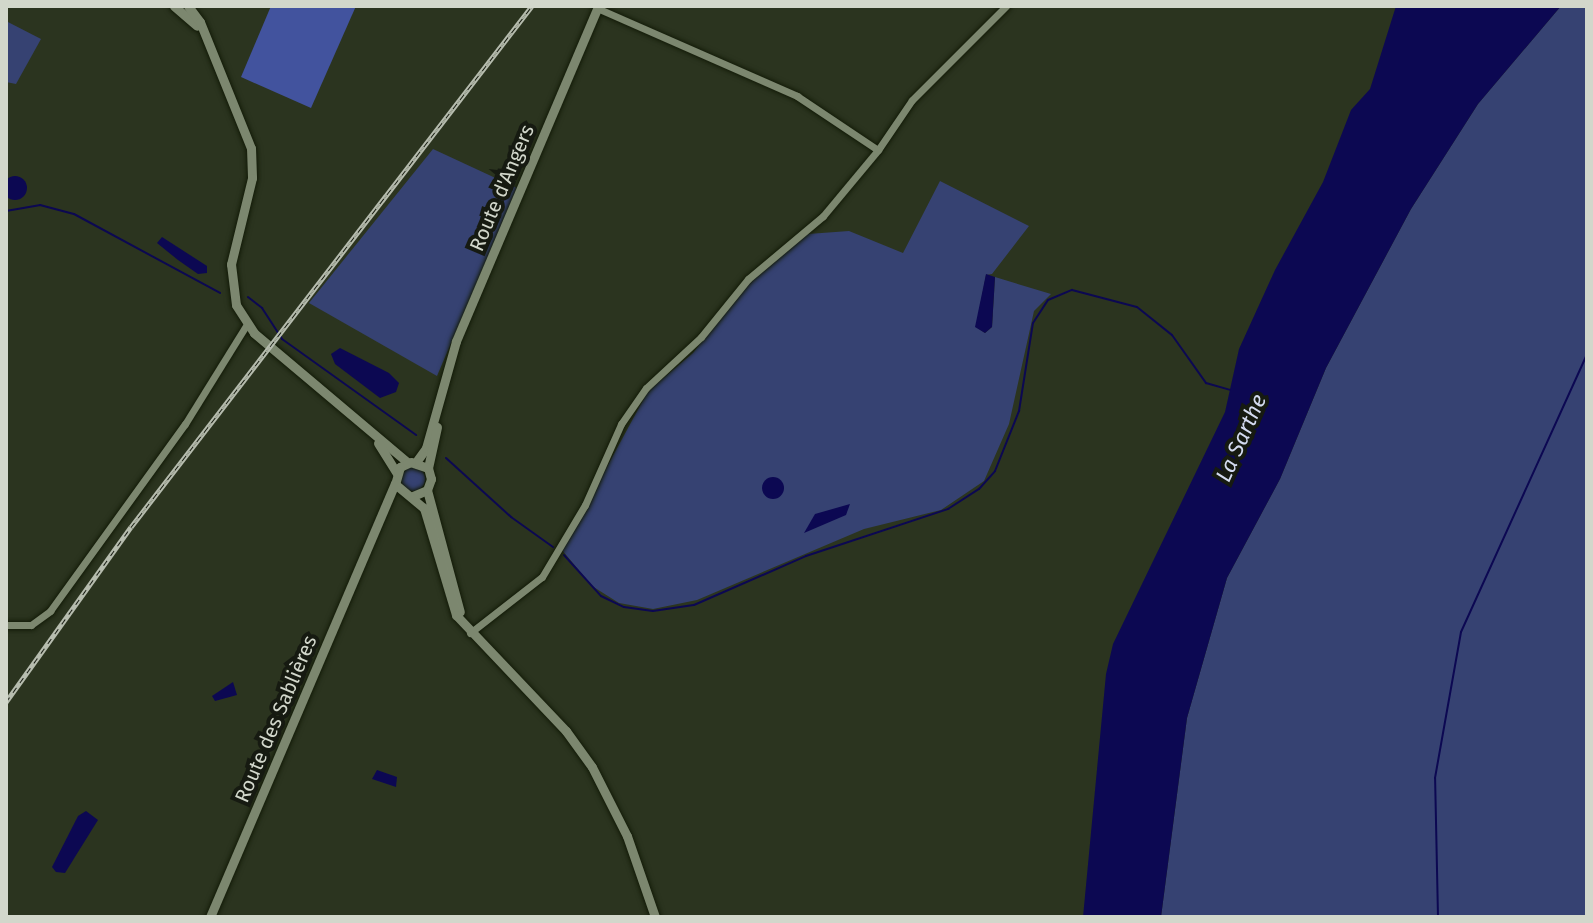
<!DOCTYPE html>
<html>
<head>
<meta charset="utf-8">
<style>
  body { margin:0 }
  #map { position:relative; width:1593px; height:923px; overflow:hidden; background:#2b341f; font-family:"Fira Sans",sans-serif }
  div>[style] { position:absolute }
  .green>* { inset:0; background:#364272 }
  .round { border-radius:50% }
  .forest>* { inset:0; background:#42539e }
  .water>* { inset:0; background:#0c0852 }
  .stream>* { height:2px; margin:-1px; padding:0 1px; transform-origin:1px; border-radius:1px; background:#0c0852 }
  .roads { filter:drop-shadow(0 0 2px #131b08) drop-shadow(0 0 2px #131b08) }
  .minor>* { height:7px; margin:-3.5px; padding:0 3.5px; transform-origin:3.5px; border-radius:3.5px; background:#7c876f }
  .tertiary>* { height:9px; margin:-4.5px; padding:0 4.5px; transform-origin:4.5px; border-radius:4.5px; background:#7c876f }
  .rail>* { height:5px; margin-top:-2.5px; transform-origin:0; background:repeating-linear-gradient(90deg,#161a11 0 6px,#b6bcae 0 12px); box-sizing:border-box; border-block:2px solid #b6bcae }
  span { translate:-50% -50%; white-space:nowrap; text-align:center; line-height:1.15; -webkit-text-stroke:8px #161a11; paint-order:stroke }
  .street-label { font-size:20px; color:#d2d7cb }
  .water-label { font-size:22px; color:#d4dbf0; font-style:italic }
  .frame { position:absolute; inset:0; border:8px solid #d2d7cb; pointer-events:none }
</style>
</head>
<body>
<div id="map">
  <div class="green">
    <i style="clip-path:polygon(1561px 6px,1587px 6px,1587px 917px,1161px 917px,1187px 718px,1227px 578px,1280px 479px,1326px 368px,1411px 209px,1478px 104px)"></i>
    <i style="clip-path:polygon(6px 21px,41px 39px,16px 84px,6px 82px)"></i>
    <i style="clip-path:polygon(433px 149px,517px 188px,437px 376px,309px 303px)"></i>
    <i style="clip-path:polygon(940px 181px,1029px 226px,992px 274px,986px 275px,976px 327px,985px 333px,992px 327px,995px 277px,1051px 294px,1034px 311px,1009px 424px,984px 481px,941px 510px,864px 529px,697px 600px,653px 609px,619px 603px,592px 586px,562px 550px,648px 391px,693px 353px,749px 281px,808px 234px,849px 231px,903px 253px)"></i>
    <i class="round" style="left:401px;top:467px;width:24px;height:24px"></i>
  </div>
  <div class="forest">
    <i style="clip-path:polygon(271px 6px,356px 6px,311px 108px,241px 77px)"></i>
  </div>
  <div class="water">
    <i style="clip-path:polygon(1396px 6px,1561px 6px,1478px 104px,1411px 209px,1326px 368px,1280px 479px,1227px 578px,1187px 718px,1161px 917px,1083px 917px,1106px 674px,1113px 644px,1225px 412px,1239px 349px,1275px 270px,1323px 182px,1351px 110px,1370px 89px)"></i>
    <i class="round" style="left:3px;top:176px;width:24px;height:24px"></i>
    <i style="clip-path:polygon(162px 237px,207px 266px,207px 273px,198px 274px,178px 260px,157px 243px)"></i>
    <i style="clip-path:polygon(986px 274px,995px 277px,992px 327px,985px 333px,975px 327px)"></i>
    <i style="clip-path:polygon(340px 348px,389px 373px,399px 383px,396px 392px,380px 398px,335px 364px,331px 354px)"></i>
    <i class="round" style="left:762px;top:477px;width:22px;height:22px"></i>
    <i style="clip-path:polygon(850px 504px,846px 515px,804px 533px,815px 514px)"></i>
    <i style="clip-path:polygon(233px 682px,237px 695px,215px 701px,212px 696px)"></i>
    <i style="clip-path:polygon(377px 770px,397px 777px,396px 787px,372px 779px)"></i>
    <i style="clip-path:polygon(86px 811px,98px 820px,65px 873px,56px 872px,52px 867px,78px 816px)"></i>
  </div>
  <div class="stream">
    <i style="left:6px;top:211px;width:35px;rotate:-10deg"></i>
    <i style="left:40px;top:205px;width:35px;rotate:15deg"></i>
    <i style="left:74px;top:214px;width:166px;rotate:28.4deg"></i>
    <i style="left:248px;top:297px;width:18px;rotate:38deg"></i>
    <i style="left:262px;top:308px;width:37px;rotate:57deg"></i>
    <i style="left:282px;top:339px;width:165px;rotate:35.6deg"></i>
    <i style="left:446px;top:458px;width:88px;rotate:42.2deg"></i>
    <i style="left:511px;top:517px;width:52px;rotate:35.5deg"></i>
    <i style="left:564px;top:555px;width:55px;rotate:47.9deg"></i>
    <i style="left:601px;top:596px;width:25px;rotate:26deg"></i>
    <i style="left:624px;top:607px;width:29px;rotate:8deg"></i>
    <i style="left:653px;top:611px;width:41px;rotate:-8.3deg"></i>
    <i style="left:694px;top:605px;width:122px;rotate:-23.6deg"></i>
    <i style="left:806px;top:556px;width:150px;rotate:-18.3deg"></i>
    <i style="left:948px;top:509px;width:37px;rotate:-33deg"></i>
    <i style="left:979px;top:489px;width:24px;rotate:-48deg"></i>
    <i style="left:995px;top:471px;width:65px;rotate:-68.2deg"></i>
    <i style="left:1019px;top:411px;width:89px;rotate:-81deg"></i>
    <i style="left:1033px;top:323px;width:27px;rotate:-57deg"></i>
    <i style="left:1048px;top:300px;width:26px;rotate:-23deg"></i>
    <i style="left:1072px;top:290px;width:67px;rotate:14.7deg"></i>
    <i style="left:1137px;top:307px;width:45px;rotate:38.7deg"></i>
    <i style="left:1172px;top:335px;width:59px;rotate:54.7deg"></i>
    <i style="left:1206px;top:383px;width:25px;rotate:16deg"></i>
    <i style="left:1438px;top:917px;width:139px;rotate:-91.2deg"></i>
    <i style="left:1435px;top:778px;width:148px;rotate:-79.9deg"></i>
    <i style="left:1461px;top:632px;width:305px;rotate:-65.6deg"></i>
  </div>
  <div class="roads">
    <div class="minor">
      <i style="left:597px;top:8px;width:219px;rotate:23.7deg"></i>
      <i style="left:797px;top:96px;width:97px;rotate:33.7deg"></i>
      <i style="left:878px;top:150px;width:60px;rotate:-55.8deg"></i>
      <i style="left:912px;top:100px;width:133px;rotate:-45deg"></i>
      <i style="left:6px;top:625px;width:25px"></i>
      <i style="left:31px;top:625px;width:24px;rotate:-36deg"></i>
      <i style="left:50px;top:611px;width:231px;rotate:-54.2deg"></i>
      <i style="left:185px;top:424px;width:118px;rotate:-58.2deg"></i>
      <i style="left:470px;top:633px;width:91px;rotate:-37.9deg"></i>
      <i style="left:542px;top:577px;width:84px;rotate:-59.2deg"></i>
      <i style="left:585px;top:505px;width:89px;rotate:-66deg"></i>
      <i style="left:621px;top:424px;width:44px;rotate:-55.2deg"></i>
      <i style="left:646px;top:388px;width:75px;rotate:-42.8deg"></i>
      <i style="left:701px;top:337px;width:75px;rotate:-51deg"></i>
      <i style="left:748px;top:279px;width:98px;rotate:-40deg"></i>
      <i style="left:823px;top:216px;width:86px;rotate:-50.2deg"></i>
    </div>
    <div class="tertiary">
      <i style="left:174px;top:6px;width:30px;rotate:41deg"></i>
      <i style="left:188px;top:6px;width:20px;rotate:53deg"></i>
      <i style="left:200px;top:22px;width:136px;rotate:68deg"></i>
      <i style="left:251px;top:148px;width:30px;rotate:88deg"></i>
      <i style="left:252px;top:178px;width:89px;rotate:103.7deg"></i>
      <i style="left:231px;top:264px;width:41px;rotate:83deg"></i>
      <i style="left:236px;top:305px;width:33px;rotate:57deg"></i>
      <i style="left:254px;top:333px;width:200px;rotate:40.1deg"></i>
      <i style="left:378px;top:443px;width:36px;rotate:58deg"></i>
      <i style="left:416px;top:462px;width:17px;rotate:-54deg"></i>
      <i style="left:426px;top:448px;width:111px;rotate:-74.3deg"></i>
      <i style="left:456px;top:341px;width:364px;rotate:-67deg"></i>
      <i style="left:428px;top:468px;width:42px;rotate:-77.6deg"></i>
      <i style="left:427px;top:490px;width:126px;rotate:74.9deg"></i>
      <i style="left:413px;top:496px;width:15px;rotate:-23deg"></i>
      <i style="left:427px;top:490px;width:12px;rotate:-70deg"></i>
      <i style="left:431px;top:479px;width:11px;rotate:-105deg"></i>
      <i style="left:428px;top:468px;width:18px;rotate:-161deg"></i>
      <i style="left:411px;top:462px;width:12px;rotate:156deg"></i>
      <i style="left:400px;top:467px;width:18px;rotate:106deg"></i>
      <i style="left:395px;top:484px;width:38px;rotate:40deg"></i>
      <i style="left:424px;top:508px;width:112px;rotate:73.3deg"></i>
      <i style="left:456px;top:615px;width:160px;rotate:46.5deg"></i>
      <i style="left:566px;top:731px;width:44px;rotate:54.2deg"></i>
      <i style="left:592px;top:767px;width:77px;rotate:63.1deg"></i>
      <i style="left:627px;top:836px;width:86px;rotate:70.9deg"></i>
      <i style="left:210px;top:917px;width:471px;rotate:-66.9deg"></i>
    </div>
  </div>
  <div class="rail">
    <i style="left:6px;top:702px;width:215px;rotate:-54.5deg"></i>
    <i style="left:131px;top:527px;width:657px;rotate:-52.42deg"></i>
  </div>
  <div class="street-label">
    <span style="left:502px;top:188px;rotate:-67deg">Route d'Angers</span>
    <span style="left:276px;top:719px;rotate:-67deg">Route des Sablières</span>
  </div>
  <div class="water-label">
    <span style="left:1241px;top:438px;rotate:-66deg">La Sarthe</span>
  </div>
  <div class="frame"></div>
</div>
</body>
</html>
